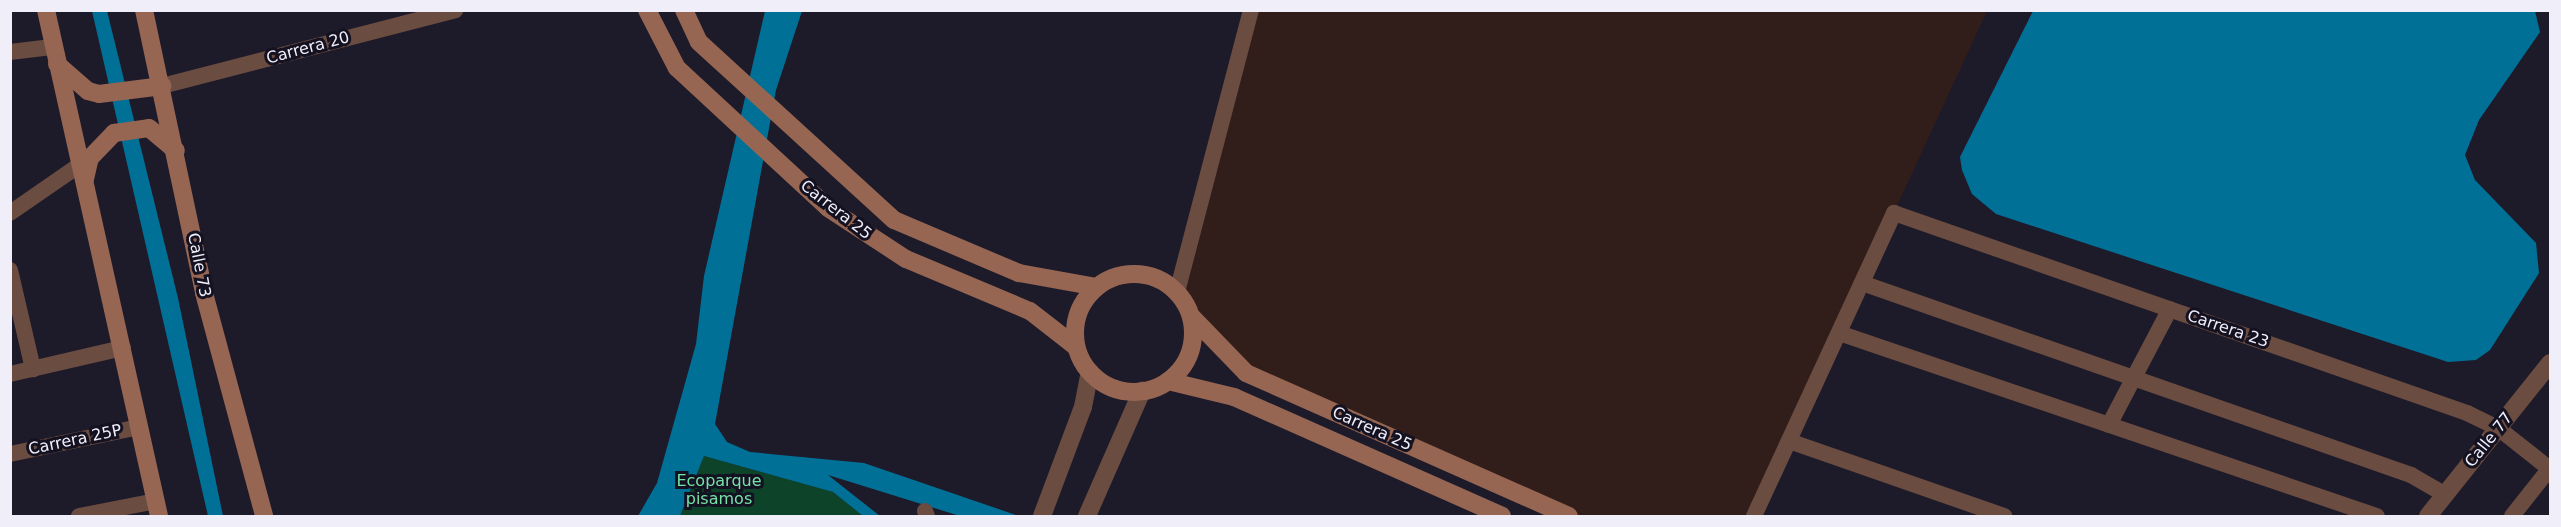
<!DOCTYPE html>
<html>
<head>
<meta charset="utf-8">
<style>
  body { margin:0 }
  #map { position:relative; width:2561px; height:527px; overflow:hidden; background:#1d1a2a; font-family:"DejaVu Sans",sans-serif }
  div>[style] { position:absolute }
  .commercial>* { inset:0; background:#311e1b }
  .green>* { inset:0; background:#0c4329 }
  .water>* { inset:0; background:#017096 }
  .minor>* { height:16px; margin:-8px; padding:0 8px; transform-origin:8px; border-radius:8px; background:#6a4c40 }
  .tertiary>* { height:18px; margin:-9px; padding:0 9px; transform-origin:9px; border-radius:9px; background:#6a4c40 }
  .secondary>* { height:18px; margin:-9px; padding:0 9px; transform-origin:9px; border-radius:9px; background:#966652 }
  .secondary>.ring { margin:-9px; padding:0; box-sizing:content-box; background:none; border:18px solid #966652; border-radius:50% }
  span { translate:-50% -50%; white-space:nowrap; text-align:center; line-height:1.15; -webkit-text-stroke:6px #141121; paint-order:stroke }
  .street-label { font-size:16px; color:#efeef9 }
  .park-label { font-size:16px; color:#75e3a8 }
  .frame { position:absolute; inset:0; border:12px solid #efeef9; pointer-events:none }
</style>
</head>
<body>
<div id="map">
  <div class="commercial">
    <i style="clip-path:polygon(1251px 11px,1987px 11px,1754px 516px,1569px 516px,1246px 373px,1192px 317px,1182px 298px)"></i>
  </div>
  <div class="green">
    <i style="clip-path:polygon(704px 456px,833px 492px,863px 516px,680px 516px)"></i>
  </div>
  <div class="water">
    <i style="clip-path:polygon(92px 11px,107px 11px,178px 298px,223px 516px,208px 516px)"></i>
    <i style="clip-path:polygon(765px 11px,802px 11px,776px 90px,715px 424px,727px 442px,750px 452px,864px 463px,1019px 516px,960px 516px,828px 475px,880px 516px,863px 516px,833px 492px,704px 456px,680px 516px,638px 516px,657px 483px,696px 344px,704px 276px)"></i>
    <i style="clip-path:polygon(2535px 11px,2540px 32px,2479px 120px,2465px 155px,2475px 180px,2536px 243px,2539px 273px,2490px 350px,2476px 360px,2448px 362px,1996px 214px,1972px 194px,1962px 170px,1960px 157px,2033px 11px)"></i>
  </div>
  <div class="minor">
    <i style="left:10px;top:52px;width:42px;rotate:-6.8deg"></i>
    <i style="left:162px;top:86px;width:303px;rotate:-14.5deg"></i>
    <i style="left:10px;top:213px;width:86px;rotate:-34.6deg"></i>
    <i style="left:10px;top:270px;width:102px;rotate:76.9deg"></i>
    <i style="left:1862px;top:283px;width:582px;rotate:19.28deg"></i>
    <i style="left:2411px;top:475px;width:39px;rotate:30deg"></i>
    <i style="left:1177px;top:292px;width:292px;rotate:-75.3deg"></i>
    <i style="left:1839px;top:333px;width:568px;rotate:18.79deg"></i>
    <i style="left:10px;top:374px;width:116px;rotate:-13deg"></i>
    <i style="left:2109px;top:425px;width:131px;rotate:-62.3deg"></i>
    <i style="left:1789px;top:441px;width:228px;rotate:19.2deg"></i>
    <i style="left:10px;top:454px;width:132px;rotate:-11.8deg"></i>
    <i style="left:925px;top:511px;width:5px;rotate:68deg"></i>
    <i style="left:79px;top:516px;width:78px;rotate:-11deg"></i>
    <i style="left:1754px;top:516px;width:334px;rotate:-65.2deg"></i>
    <i style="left:1894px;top:213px;width:607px;rotate:19.24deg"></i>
    <i style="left:2467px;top:413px;width:34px;rotate:26deg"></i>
    <i style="left:2498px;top:428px;width:66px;rotate:38.3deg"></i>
    <i style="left:2512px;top:516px;width:61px;rotate:-51.6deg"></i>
  </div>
  <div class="tertiary">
    <i style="left:1042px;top:516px;width:116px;rotate:-69.4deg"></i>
    <i style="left:1083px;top:407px;width:36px;rotate:-79deg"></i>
    <i style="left:1087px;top:516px;width:137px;rotate:-66.3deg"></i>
    <i style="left:2428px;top:516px;width:196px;rotate:-51.4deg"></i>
  </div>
  <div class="secondary">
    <i style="left:46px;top:10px;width:518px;rotate:77.41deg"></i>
    <i style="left:144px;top:10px;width:289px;rotate:78deg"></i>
    <i style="left:204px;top:293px;width:231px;rotate:74.9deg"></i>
    <i style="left:647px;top:10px;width:65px;rotate:62.7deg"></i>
    <i style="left:677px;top:68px;width:206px;rotate:42.8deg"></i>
    <i style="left:828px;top:208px;width:93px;rotate:33.2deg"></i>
    <i style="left:906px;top:259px;width:134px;rotate:22.8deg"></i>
    <i style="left:1030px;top:311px;width:58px;rotate:38deg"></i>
    <i style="left:684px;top:10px;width:35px;rotate:65deg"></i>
    <i style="left:699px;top:42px;width:264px;rotate:42.4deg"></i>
    <i style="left:894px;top:220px;width:136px;rotate:23deg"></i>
    <i style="left:1019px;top:273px;width:79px;rotate:10.2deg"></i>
    <i style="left:57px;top:64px;width:41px;rotate:41.1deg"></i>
    <i style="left:88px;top:91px;width:11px;rotate:15deg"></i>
    <i style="left:99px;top:94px;width:64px;rotate:-7.2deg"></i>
    <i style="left:85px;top:179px;width:22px;rotate:-77deg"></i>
    <i style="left:90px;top:158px;width:35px;rotate:-46deg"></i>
    <i style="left:114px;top:133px;width:35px;rotate:-8deg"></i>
    <i style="left:149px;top:128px;width:35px;rotate:40deg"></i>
    <i class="ring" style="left:1075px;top:274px;width:100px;height:100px"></i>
    <i style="left:1192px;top:317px;width:78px;rotate:46deg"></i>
    <i style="left:1246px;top:373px;width:353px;rotate:23.9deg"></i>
    <i style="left:1168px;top:381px;width:68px;rotate:13.6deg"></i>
    <i style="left:1234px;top:397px;width:293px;rotate:23.9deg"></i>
  </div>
  <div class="street-label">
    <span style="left:308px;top:48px;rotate:-15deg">Carrera 20</span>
    <span style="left:836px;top:210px;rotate:38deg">Carrera 25</span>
    <span style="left:199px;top:265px;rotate:79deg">Calle 73</span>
    <span style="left:2228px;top:329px;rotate:19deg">Carrera 23</span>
    <span style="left:1372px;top:429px;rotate:24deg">Carrera 25</span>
    <span style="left:75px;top:440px;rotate:-12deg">Carrera 25P</span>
    <span style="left:2489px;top:440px;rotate:-51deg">Calle 77</span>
  </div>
  <div class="park-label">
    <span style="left:719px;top:490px">Ecoparque<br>pisamos</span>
  </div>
  <div class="frame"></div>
</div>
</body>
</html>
